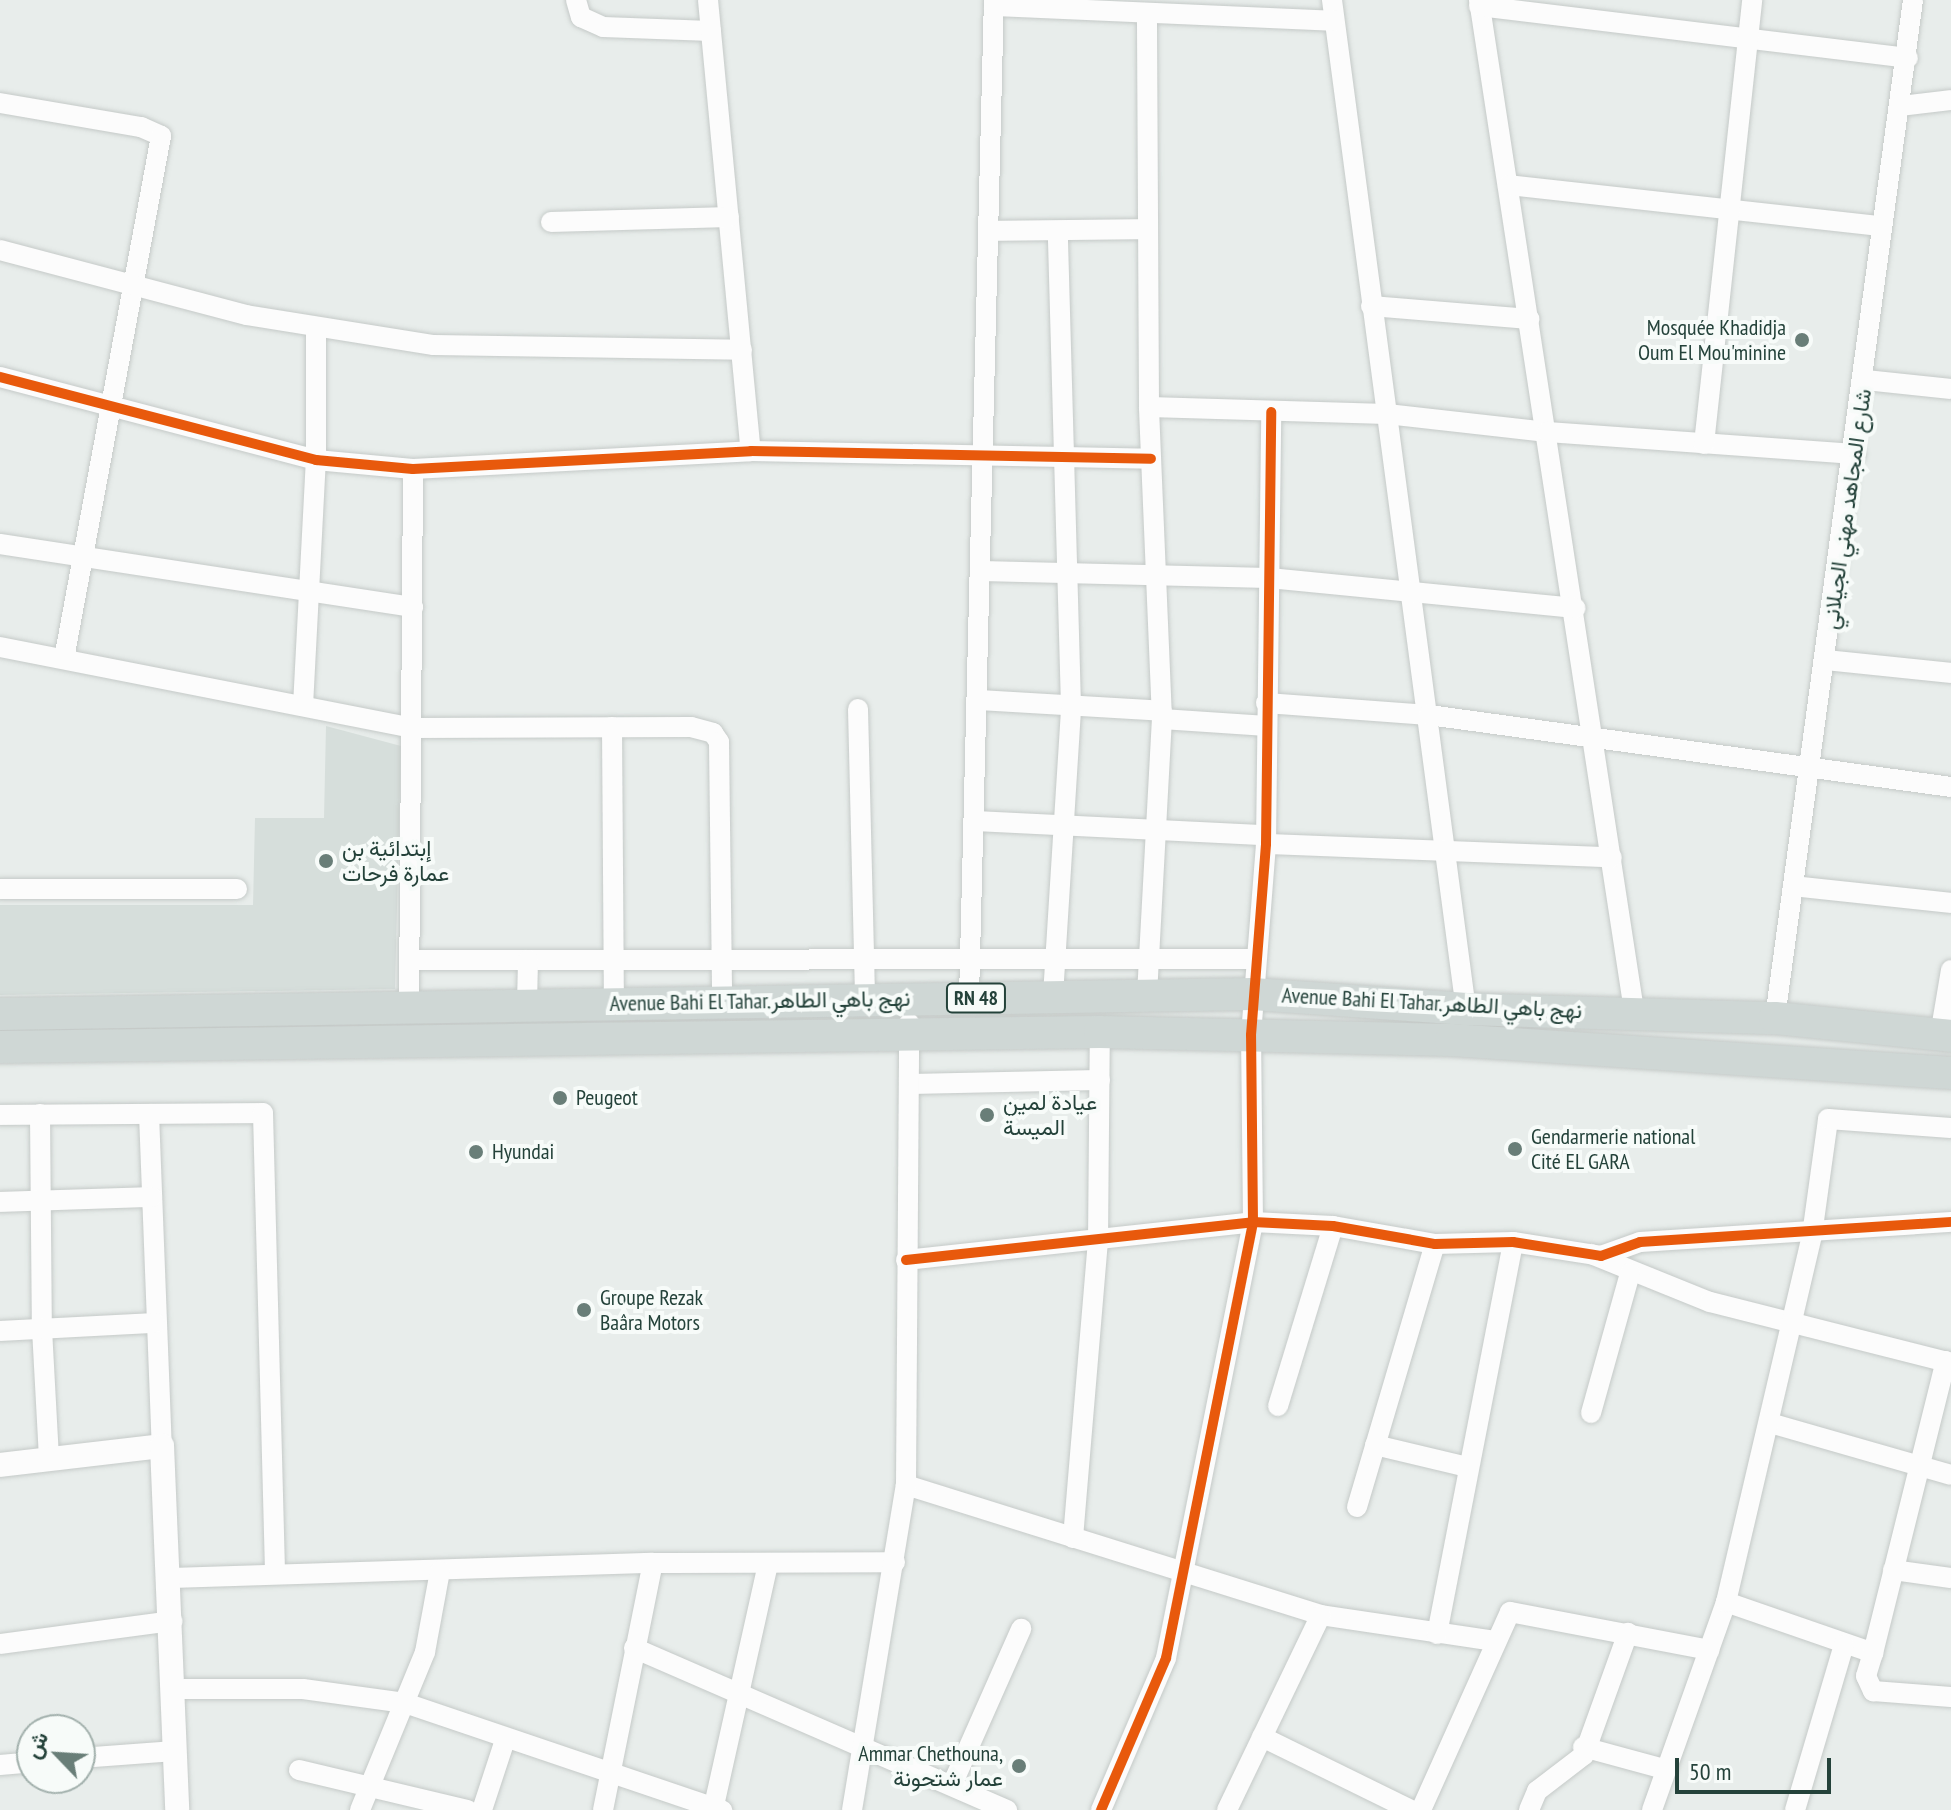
<!DOCTYPE html>
<html>
<head>
<meta charset="utf-8">
<style>
  body { margin:0 }
  #map { position:relative; width:1951px; height:1810px; overflow:hidden; background:#e8edeb; font-family:"PT Sans Narrow",Vazirmatn,sans-serif }
  div>[style] { position:absolute }
  .built>* { inset:0; background:#d6dedb }
  .roads { filter:drop-shadow(0 0 2px #c5cac8) drop-shadow(0 0 2px #c5cac8) }
  .minor>* { height:20px; margin:-10px; padding:0 10px; transform-origin:10px; border-radius:10px; background:#fcfcfc }
  .tertiary>* { height:24px; margin:-12px; padding:0 12px; transform-origin:12px; border-radius:12px; background:#fcfcfc }
  .primary>* { height:32px; margin:-16px; padding:0 16px; transform-origin:16px; border-radius:16px; background:#cfd7d5 }
  .cycleway>* { height:10px; margin:-5px; padding:0 5px; transform-origin:5px; border-radius:5px; background:#e8590c }
  .dots>* { width:22px; height:22px; translate:-50% -50%; box-sizing:border-box; border:4px solid #f7fbf9; border-radius:50% }
  span { translate:-50% -50%; white-space:nowrap; text-align:center; line-height:1.15; -webkit-text-stroke:8px #f7fbf9; paint-order:stroke }
  .shield-label span { padding:2px 6px; background:#f7fbf9; border:2px solid; border-radius:6px; -webkit-text-stroke-width:0 }
  .shield-label { font-size:20px; color:#24423a; font-weight:700 }
  .poi-label { font-size:22px; color:#24423a }
  .right { translate:-100% -50%; text-align:right }
  .left { translate:0 -50%; text-align:left }
  .street-label { font-size:22px; color:#24423a }
  .north { position:absolute; left:16px; top:1714px; width:80px; height:80px; box-sizing:border-box; background:#f7fbf9; border:2px solid #a3b1ad; border-radius:50%; rotate:295deg; font-size:22px; font-weight:700; line-height:32px; text-align:center; color:#24423a }
  .north::after { content:''; display:block; margin:auto; width:28px; height:36px; background:#697e78; clip-path:polygon(50% 0,100% 100%,50% 72%,0 100%) }
  .scale { position:absolute; left:1675px; top:1758px; width:156px; height:36px; box-sizing:border-box; border:4px solid #24423a; border-top:0; padding-left:10px; font-size:24px; line-height:28px; white-space:nowrap; color:#24423a; -webkit-text-stroke:6px #f7fbf9; paint-order:stroke }
</style>
</head>
<body>
<div id="map">
  <div class="built">
    <i style="clip-path:polygon(326px 726px,401px 746px,395px 989px,0 995px,0 905px,253px 905px,255px 818px,324px 818px)"></i>
  </div>
  <div class="roads">
    <div class="minor">
      <i style="left:576px;top:0;width:18px;rotate:74deg"></i>
      <i style="left:581px;top:17px;width:24px;rotate:24deg"></i>
      <i style="left:603px;top:27px;width:108px;rotate:2.1deg"></i>
      <i style="left:708px;top:0;width:453px;rotate:84.6deg"></i>
      <i style="left:1332px;top:0;width:1018px;rotate:82.44deg"></i>
      <i style="left:1479px;top:0;width:1023px;rotate:81.28deg"></i>
      <i style="left:994px;top:6px;width:340px;rotate:2.5deg"></i>
      <i style="left:1479px;top:6px;width:432px;rotate:6.9deg"></i>
      <i style="left:0;top:103px;width:143px;rotate:9.7deg"></i>
      <i style="left:141px;top:127px;width:22px;rotate:24deg"></i>
      <i style="left:161px;top:136px;width:532px;rotate:100.51deg"></i>
      <i style="left:1901px;top:106px;width:50px;rotate:-6.8deg"></i>
      <i style="left:1508px;top:185px;width:376px;rotate:6.3deg"></i>
      <i style="left:551px;top:222px;width:178px;rotate:-1.6deg"></i>
      <i style="left:989px;top:231px;width:159px;rotate:-0.7deg"></i>
      <i style="left:0;top:250px;width:254px;rotate:14.8deg"></i>
      <i style="left:246px;top:315px;width:190px;rotate:9.1deg"></i>
      <i style="left:434px;top:345px;width:308px;rotate:0.9deg"></i>
      <i style="left:1371px;top:306px;width:159px;rotate:4.7deg"></i>
      <i style="left:0;top:377px;width:327px;rotate:14.7deg"></i>
      <i style="left:316px;top:460px;width:97px;rotate:5.3deg"></i>
      <i style="left:413px;top:469px;width:338px;rotate:-3deg"></i>
      <i style="left:751px;top:451px;width:400px;rotate:1.1deg"></i>
      <i style="left:1866px;top:380px;width:85px;rotate:6deg"></i>
      <i style="left:1149px;top:407px;width:238px;rotate:1.7deg"></i>
      <i style="left:1387px;top:414px;width:161px;rotate:6.4deg"></i>
      <i style="left:1547px;top:432px;width:309px;rotate:4.1deg"></i>
      <i style="left:1704px;top:444px;width:447px;rotate:-83.8deg"></i>
      <i style="left:0;top:544px;width:418px;rotate:8.7deg"></i>
      <i style="left:981px;top:571px;width:288px;rotate:1.4deg"></i>
      <i style="left:1269px;top:578px;width:308px;rotate:5.6deg"></i>
      <i style="left:0;top:647px;width:420px;rotate:11.1deg"></i>
      <i style="left:412px;top:728px;width:279px;rotate:-0.2deg"></i>
      <i style="left:691px;top:727px;width:23px;rotate:15deg"></i>
      <i style="left:713px;top:733px;width:11px;rotate:56deg"></i>
      <i style="left:719px;top:742px;width:259px;rotate:89.3deg"></i>
      <i style="left:1826px;top:660px;width:126px;rotate:5.9deg"></i>
      <i style="left:979px;top:700px;width:183px;rotate:3.4deg"></i>
      <i style="left:1266px;top:703px;width:163px;rotate:4.2deg"></i>
      <i style="left:1429px;top:715px;width:527px;rotate:7.85deg"></i>
      <i style="left:303px;top:706px;width:246px;rotate:-87deg"></i>
      <i style="left:316px;top:460px;width:132px;rotate:-90deg"></i>
      <i style="left:858px;top:709px;width:291px;rotate:88.6deg"></i>
      <i style="left:1162px;top:719px;width:105px;rotate:3.8deg"></i>
      <i style="left:612px;top:727px;width:276px;rotate:89.6deg"></i>
      <i style="left:975px;top:821px;width:291px;rotate:2.8deg"></i>
      <i style="left:1266px;top:844px;width:346px;rotate:2.2deg"></i>
      <i style="left:1793px;top:886px;width:159px;rotate:6.1deg"></i>
      <i style="left:0;top:889px;width:237px"></i>
      <i style="left:410px;top:960px;width:846px;rotate:-0.07deg"></i>
      <i style="left:1147px;top:995px;width:276px;rotate:-86.9deg"></i>
      <i style="left:1162px;top:719px;width:312px;rotate:-92.4deg"></i>
      <i style="left:1149px;top:407px;width:394px;rotate:-90.3deg"></i>
      <i style="left:1053px;top:996px;width:291px;rotate:-86.4deg"></i>
      <i style="left:1071px;top:706px;width:474px;rotate:-91.6deg"></i>
      <i style="left:969px;top:998px;width:998px;rotate:-88.57deg"></i>
      <i style="left:527px;top:1004px;width:44px;rotate:-88.7deg"></i>
      <i style="left:409px;top:1005px;width:536px;rotate:-89.57deg"></i>
      <i style="left:1775px;top:1018px;width:1027px;rotate:-82.28deg"></i>
      <i style="left:1940px;top:1035px;width:66px;rotate:-80.4deg"></i>
      <i style="left:909px;top:1084px;width:191px;rotate:-1.2deg"></i>
      <i style="left:40px;top:1114px;width:215px;rotate:89.5deg"></i>
      <i style="left:42px;top:1329px;width:129px;rotate:86.9deg"></i>
      <i style="left:149px;top:1114px;width:332px;rotate:87.8deg"></i>
      <i style="left:0;top:1115px;width:263px;rotate:-0.4deg"></i>
      <i style="left:263px;top:1113px;width:459px;rotate:88.5deg"></i>
      <i style="left:0;top:1202px;width:152px;rotate:-1.9deg"></i>
      <i style="left:1591px;top:1254px;width:128px;rotate:22deg"></i>
      <i style="left:1710px;top:1302px;width:249px;rotate:14.2deg"></i>
      <i style="left:906px;top:1260px;width:349px;rotate:-6.2deg"></i>
      <i style="left:1253px;top:1222px;width:80px;rotate:2.9deg"></i>
      <i style="left:1333px;top:1226px;width:104px;rotate:10deg"></i>
      <i style="left:1435px;top:1244px;width:78px;rotate:-1.5deg"></i>
      <i style="left:1513px;top:1242px;width:89px;rotate:9deg"></i>
      <i style="left:1601px;top:1256px;width:41px;rotate:-19.7deg"></i>
      <i style="left:1640px;top:1242px;width:312px;rotate:-3.7deg"></i>
      <i style="left:0;top:1331px;width:155px;rotate:-3deg"></i>
      <i style="left:1278px;top:1406px;width:188px;rotate:-73deg"></i>
      <i style="left:1591px;top:1413px;width:145px;rotate:-74.4deg"></i>
      <i style="left:1770px;top:1423px;width:188px;rotate:16deg"></i>
      <i style="left:1375px;top:1445px;width:95px;rotate:13.4deg"></i>
      <i style="left:906px;top:1485px;width:435px;rotate:17.4deg"></i>
      <i style="left:1321px;top:1615px;width:176px;rotate:8.5deg"></i>
      <i style="left:1357px;top:1507px;width:274px;rotate:-73.5deg"></i>
      <i style="left:1073px;top:1538px;width:297px;rotate:-85.2deg"></i>
      <i style="left:1098px;top:1242px;width:210px;rotate:-89.5deg"></i>
      <i style="left:1893px;top:1570px;width:59px;rotate:7.9deg"></i>
      <i style="left:171px;top:1578px;width:482px;rotate:-1.8deg"></i>
      <i style="left:653px;top:1563px;width:242px;rotate:-0.2deg"></i>
      <i style="left:1726px;top:1602px;width:156px;rotate:19.1deg"></i>
      <i style="left:1873px;top:1653px;width:301px;rotate:-76deg"></i>
      <i style="left:1437px;top:1634px;width:399px;rotate:-79deg"></i>
      <i style="left:0;top:1644px;width:174px;rotate:-7.6deg"></i>
      <i style="left:634px;top:1648px;width:407px;rotate:23.5deg"></i>
      <i style="left:1873px;top:1653px;width:24px;rotate:107deg"></i>
      <i style="left:1866px;top:1676px;width:17px;rotate:65deg"></i>
      <i style="left:1873px;top:1691px;width:78px;rotate:4.4deg"></i>
      <i style="left:172px;top:1689px;width:131px"></i>
      <i style="left:303px;top:1689px;width:103px;rotate:7.8deg"></i>
      <i style="left:405px;top:1703px;width:335px;rotate:18.7deg"></i>
      <i style="left:1262px;top:1737px;width:166px;rotate:26.1deg"></i>
      <i style="left:1583px;top:1747px;width:84px;rotate:15.2deg"></i>
      <i style="left:80px;top:1758px;width:95px;rotate:-4.2deg"></i>
      <i style="left:0;top:1765px;width:32px;rotate:-5deg"></i>
      <i style="left:299px;top:1770px;width:173px;rotate:13.4deg"></i>
      <i style="left:952px;top:1785px;width:171px;rotate:-66.1deg"></i>
      <i style="left:360px;top:1810px;width:171px;rotate:-67.6deg"></i>
      <i style="left:425px;top:1652px;width:82px;rotate:-79.5deg"></i>
      <i style="left:482px;top:1810px;width:74px;rotate:-71.8deg"></i>
      <i style="left:603px;top:1810px;width:252px;rotate:-78.6deg"></i>
      <i style="left:713px;top:1810px;width:252px;rotate:-77.4deg"></i>
      <i style="left:852px;top:1810px;width:329px;rotate:-80.6deg"></i>
      <i style="left:906px;top:1485px;width:462px;rotate:-89.6deg"></i>
      <i style="left:1101px;top:1810px;width:165px;rotate:-66.8deg"></i>
      <i style="left:1166px;top:1658px;width:445px;rotate:-78.7deg"></i>
      <i style="left:1253px;top:1222px;width:187px;rotate:-90.6deg"></i>
      <i style="left:1251px;top:1035px;width:192px;rotate:-85.5deg"></i>
      <i style="left:1266px;top:844px;width:432px;rotate:-89.3deg"></i>
      <i style="left:1227px;top:1810px;width:216px;rotate:-64.3deg"></i>
      <i style="left:1421px;top:1810px;width:217px;rotate:-65.8deg"></i>
      <i style="left:1510px;top:1612px;width:203px;rotate:10.8deg"></i>
      <i style="left:1529px;top:1810px;width:21px;rotate:-67deg"></i>
      <i style="left:1537px;top:1791px;width:59px;rotate:-37.5deg"></i>
      <i style="left:1584px;top:1755px;width:130px;rotate:-70.2deg"></i>
      <i style="left:1652px;top:1810px;width:221px;rotate:-70.4deg"></i>
      <i style="left:1726px;top:1602px;width:377px;rotate:-76.8deg"></i>
      <i style="left:1812px;top:1235px;width:117px;rotate:-82.1deg"></i>
      <i style="left:1828px;top:1119px;width:123px;rotate:4.2deg"></i>
      <i style="left:1795px;top:1810px;width:172px;rotate:-73.5deg"></i>
    </div>
    <div class="tertiary">
      <i style="left:0;top:1465px;width:163px;rotate:-6.7deg"></i>
      <i style="left:162px;top:1446px;width:364px;rotate:87.6deg"></i>
    </div>
    <div class="primary">
      <i style="left:0;top:1014px;width:1253px;rotate:-0.91deg"></i>
      <i style="left:1253px;top:994px;width:214px;rotate:4deg"></i>
      <i style="left:1466px;top:1009px;width:309px;rotate:1.7deg"></i>
      <i style="left:1775px;top:1018px;width:177px;rotate:5.8deg"></i>
      <i style="left:0;top:1047px;width:1100px;rotate:-0.78deg"></i>
      <i style="left:1100px;top:1032px;width:351px;rotate:1.3deg"></i>
      <i style="left:1451px;top:1040px;width:501px;rotate:3.78deg"></i>
    </div>
  </div>
  <div class="cycleway">
    <i style="left:0;top:377px;width:327px;rotate:14.7deg"></i>
    <i style="left:316px;top:460px;width:97px;rotate:5.3deg"></i>
    <i style="left:413px;top:469px;width:338px;rotate:-3deg"></i>
    <i style="left:751px;top:451px;width:400px;rotate:1.1deg"></i>
    <i style="left:906px;top:1260px;width:349px;rotate:-6.2deg"></i>
    <i style="left:1253px;top:1222px;width:80px;rotate:2.9deg"></i>
    <i style="left:1333px;top:1226px;width:104px;rotate:10deg"></i>
    <i style="left:1435px;top:1244px;width:78px;rotate:-1.5deg"></i>
    <i style="left:1513px;top:1242px;width:89px;rotate:9deg"></i>
    <i style="left:1601px;top:1256px;width:41px;rotate:-19.7deg"></i>
    <i style="left:1640px;top:1242px;width:312px;rotate:-3.7deg"></i>
    <i style="left:1101px;top:1810px;width:165px;rotate:-66.8deg"></i>
    <i style="left:1166px;top:1658px;width:445px;rotate:-78.7deg"></i>
    <i style="left:1253px;top:1222px;width:187px;rotate:-90.6deg"></i>
    <i style="left:1251px;top:1035px;width:192px;rotate:-85.5deg"></i>
    <i style="left:1266px;top:844px;width:432px;rotate:-89.3deg"></i>
  </div>
  <div class="dots">
    <i style="left:1802px;top:340px;background:#697e78"></i>
    <i style="left:326px;top:861px;background:#697e78"></i>
    <i style="left:560px;top:1098px;background:#697e78"></i>
    <i style="left:987px;top:1115px;background:#697e78"></i>
    <i style="left:1515px;top:1149px;background:#697e78"></i>
    <i style="left:476px;top:1152px;background:#697e78"></i>
    <i style="left:584px;top:1310px;background:#697e78"></i>
    <i style="left:1019px;top:1766px;background:#697e78"></i>
  </div>
  <div class="shield-label">
    <span style="left:976px;top:998px">RN 48</span>
  </div>
  <div class="poi-label">
    <span class="right" style="left:1786px;top:340px">Mosquée Khadidja<br>Oum El Mou'minine</span>
    <span class="left" style="left:342px;top:861px">إبتدائية بن<br>عمارة فرحات</span>
    <span class="left" style="left:576px;top:1098px">Peugeot</span>
    <span class="left" style="left:1003px;top:1115px">عيادة لمين<br>الميسة</span>
    <span class="left" style="left:1531px;top:1149px">Gendarmerie national<br>Cité EL GARA</span>
    <span class="left" style="left:492px;top:1152px">Hyundai</span>
    <span class="left" style="left:600px;top:1310px">Groupe Rezak<br>Baâra Motors</span>
    <span class="right" style="left:1003px;top:1766px">Ammar Chethouna,<br>عمار شتحونة</span>
  </div>
  <div class="street-label">
    <span style="left:1847px;top:509px;rotate:-82deg">شارع المجاهد مهني الجيلاني</span>
    <span style="left:760px;top:1001px;rotate:-1deg">Avenue Bahi El Tahar,نهج باهي الطاهر</span>
    <span style="left:1432px;top:1003px;rotate:3deg">Avenue Bahi El Tahar,نهج باهي الطاهر</span>
  </div>
  <div class="north">ش</div>
  <div class="scale">50 m</div>
</div>
</body>
</html>
